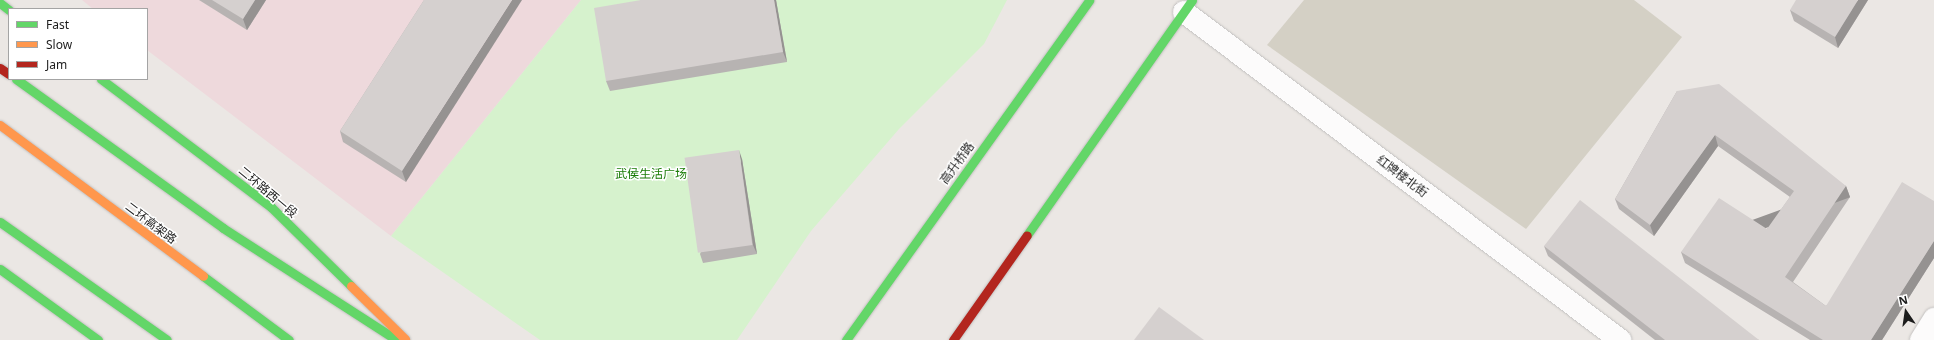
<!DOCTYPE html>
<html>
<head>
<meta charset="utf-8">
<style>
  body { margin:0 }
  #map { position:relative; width:1934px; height:340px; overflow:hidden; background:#ebe7e4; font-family:"Noto Sans","Noto Sans SC",sans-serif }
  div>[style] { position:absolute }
  .commercial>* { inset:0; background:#eed9dc }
  .construction>* { inset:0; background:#d4d0c5 }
  .park>* { inset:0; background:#d6f2cd }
  .roads { filter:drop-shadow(0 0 1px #c2c0bf) drop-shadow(0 0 1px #c2c0bf) }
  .street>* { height:22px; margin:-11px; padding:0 11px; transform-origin:11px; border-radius:11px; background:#fcfbfb }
  .fast>* { height:9px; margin:-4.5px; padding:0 4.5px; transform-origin:4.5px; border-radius:4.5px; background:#63d668 }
  .slow>* { height:9px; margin:-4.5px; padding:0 4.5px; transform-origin:4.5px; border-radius:4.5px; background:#ff974d }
  .jam>* { height:9px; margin:-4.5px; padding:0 4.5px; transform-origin:4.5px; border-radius:4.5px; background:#b3261e }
  .wall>* { inset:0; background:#b7b3b2 }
  .shaded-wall>* { inset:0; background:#959291; transform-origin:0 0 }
  .building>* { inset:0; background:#d5d0cf; transform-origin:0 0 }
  span { translate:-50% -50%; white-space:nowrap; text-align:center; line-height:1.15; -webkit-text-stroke:3px #fff; paint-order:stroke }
  .street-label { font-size:12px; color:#1c1c1c }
  .park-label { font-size:12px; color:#1a7c07 }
  .legend { position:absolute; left:8px; top:8px; width:140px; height:72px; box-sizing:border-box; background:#fff; border:1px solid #a4a4a4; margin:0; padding:5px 7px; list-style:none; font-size:12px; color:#1c1c1c }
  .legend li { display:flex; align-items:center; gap:8px; height:20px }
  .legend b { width:20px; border:1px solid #a4a4a4 }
  .north { position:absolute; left:1886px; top:292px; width:40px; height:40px; -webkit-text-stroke:3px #fff; paint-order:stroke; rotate:347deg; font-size:11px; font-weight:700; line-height:16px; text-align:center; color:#1c1c1c }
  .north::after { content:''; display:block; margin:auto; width:14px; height:18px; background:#1c1c1c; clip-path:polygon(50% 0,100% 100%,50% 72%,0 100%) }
</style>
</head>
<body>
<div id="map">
  <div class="commercial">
    <i style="clip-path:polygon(82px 0,581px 0,391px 236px,147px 50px,147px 9px,93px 9px)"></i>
  </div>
  <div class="construction">
    <i style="clip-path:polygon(1304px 0,1634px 0,1682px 37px,1526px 229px,1267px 45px)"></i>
  </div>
  <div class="park">
    <i style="clip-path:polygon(581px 0,1007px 0,984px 44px,899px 129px,811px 231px,737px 340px,540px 340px,391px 236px)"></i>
  </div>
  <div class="roads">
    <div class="street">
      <i style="left:1184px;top:12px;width:546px;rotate:36.95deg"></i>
      <i style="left:1921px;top:340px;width:25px;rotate:-58deg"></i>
    </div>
    <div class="fast">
      <i style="left:0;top:3px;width:11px;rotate:38deg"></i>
      <i style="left:16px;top:79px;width:255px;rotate:35.7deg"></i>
      <i style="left:223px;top:228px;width:207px;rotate:32.8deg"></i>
      <i style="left:101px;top:79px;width:213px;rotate:37deg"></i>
      <i style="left:271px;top:207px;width:112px;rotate:44.6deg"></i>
      <i style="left:0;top:222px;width:204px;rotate:35.2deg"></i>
      <i style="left:1027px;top:235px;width:287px;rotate:-54.9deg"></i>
      <i style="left:0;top:269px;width:121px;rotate:35.9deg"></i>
      <i style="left:203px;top:276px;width:107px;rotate:36.7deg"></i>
      <i style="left:846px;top:340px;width:418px;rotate:-54.4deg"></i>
    </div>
    <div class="slow">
      <i style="left:0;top:125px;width:253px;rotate:36.6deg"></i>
      <i style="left:351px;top:286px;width:76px;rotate:44.5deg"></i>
    </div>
    <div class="jam">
      <i style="left:0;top:68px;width:11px;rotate:34deg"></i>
      <i style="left:953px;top:340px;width:128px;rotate:-54.8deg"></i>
    </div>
  </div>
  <div class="wall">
    <i style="clip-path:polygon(199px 0,266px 0,247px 30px)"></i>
    <i style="clip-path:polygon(424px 0,406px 182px,343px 142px,340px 131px)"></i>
    <i style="clip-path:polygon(641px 0,776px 0,787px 62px,610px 91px,606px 81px)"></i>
    <i style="clip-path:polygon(1868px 0,1838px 48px,1794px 21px,1790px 10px)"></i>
    <i style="clip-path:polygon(1677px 91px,1846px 186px,1850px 197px,1793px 282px,1826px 306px,1934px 201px,1934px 258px,1882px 340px,1810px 340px,1685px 263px,1681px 252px,1767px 229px,1790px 197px,1718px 146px,1654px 236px,1619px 209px,1615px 199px)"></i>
    <i style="clip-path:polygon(742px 159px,757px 254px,703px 263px,700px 254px)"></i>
    <i style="clip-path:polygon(1544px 246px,1759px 340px,1655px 340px,1548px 256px)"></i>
  </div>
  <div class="shaded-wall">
    <i style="clip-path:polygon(255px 0,266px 0,247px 30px,243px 19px)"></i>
    <i style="clip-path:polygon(512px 0,522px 0,406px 182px,402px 171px)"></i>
    <i style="clip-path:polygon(774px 0,776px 0,787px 62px,783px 52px)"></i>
    <i style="clip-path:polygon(1858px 0,1868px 0,1838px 48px,1835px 37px)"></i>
    <i style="clip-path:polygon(1715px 135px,1718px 146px,1654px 236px,1650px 225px)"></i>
    <i style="clip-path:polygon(739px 150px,742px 159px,757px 254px,753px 245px)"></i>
    <i style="left:1846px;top:186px;width:12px;height:110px;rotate:70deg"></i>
    <i style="clip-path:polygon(1934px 241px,1934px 258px,1882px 340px,1871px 340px)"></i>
  </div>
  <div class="building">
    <i style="clip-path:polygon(212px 0,255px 0,243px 19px)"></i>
    <i style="clip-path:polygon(424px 0,512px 0,402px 171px,340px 131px)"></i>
    <i style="clip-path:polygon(641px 0,774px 0,783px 52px,606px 81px,594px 8px)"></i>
    <i style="clip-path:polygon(1796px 0,1858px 0,1835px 37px,1790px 10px)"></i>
    <i style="clip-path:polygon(1719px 84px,1846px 186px,1785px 277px,1826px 306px,1902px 182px,1934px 201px,1934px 241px,1871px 340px,1823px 340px,1681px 252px,1719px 198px,1767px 229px,1794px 191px,1715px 135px,1650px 225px,1615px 199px,1677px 91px)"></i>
    <i style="left:739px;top:150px;width:96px;height:55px;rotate:82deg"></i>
    <i style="clip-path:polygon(1580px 200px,1759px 340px,1665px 340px,1544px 246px)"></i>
    <i style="clip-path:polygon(1159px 307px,1204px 340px,1134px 340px)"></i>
  </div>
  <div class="street-label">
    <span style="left:957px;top:163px;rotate:-54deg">高升桥路</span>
    <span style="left:1402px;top:176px;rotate:37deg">红牌楼北街</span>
    <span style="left:268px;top:192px;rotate:40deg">二环路西一段</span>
    <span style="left:151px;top:223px;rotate:37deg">二环高架路</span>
  </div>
  <div class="park-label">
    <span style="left:651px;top:174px">武侯生活广场</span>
  </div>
  <ul class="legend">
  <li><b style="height:5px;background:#63d668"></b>Fast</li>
  <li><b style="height:5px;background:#ff974d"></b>Slow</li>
  <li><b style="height:5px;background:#b3261e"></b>Jam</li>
  </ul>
  <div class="north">N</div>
</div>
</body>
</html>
